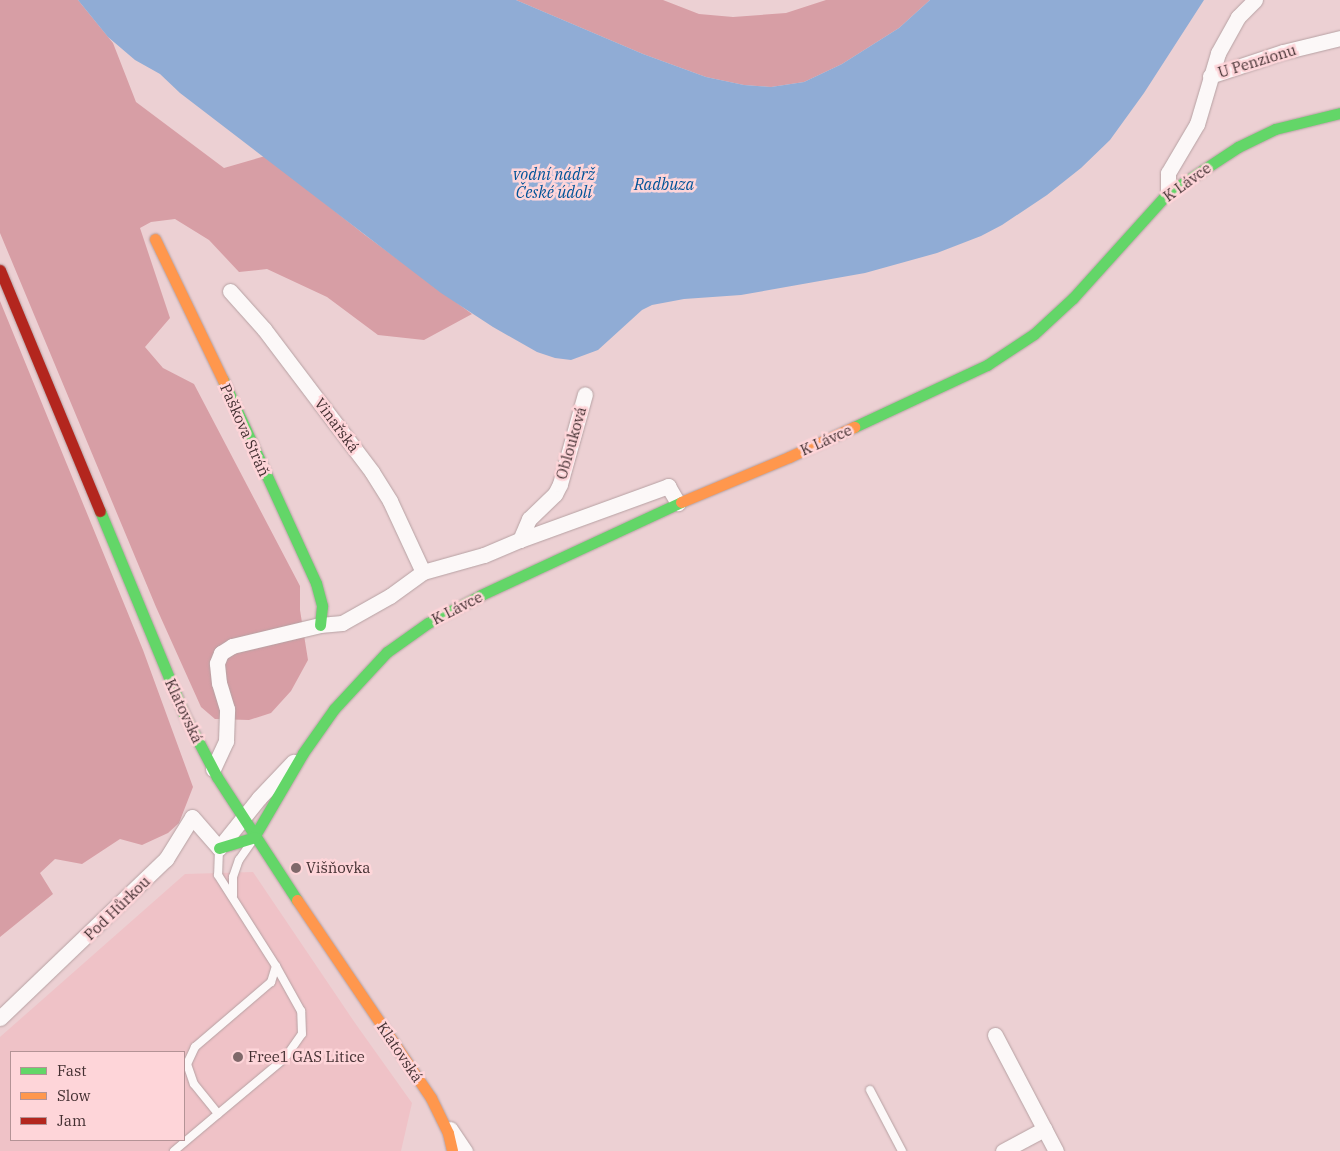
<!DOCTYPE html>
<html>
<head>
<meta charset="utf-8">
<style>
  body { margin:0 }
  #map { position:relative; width:1340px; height:1151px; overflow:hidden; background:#ecd0d3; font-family:"IBM Plex Serif",serif }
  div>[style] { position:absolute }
  .built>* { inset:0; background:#efc2c7 }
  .forest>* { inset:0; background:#d79ea5 }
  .water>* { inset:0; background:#90acd5 }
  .roads { filter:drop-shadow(0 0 1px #b6a1a3) drop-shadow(0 0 1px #b6a1a3) }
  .lane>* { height:8px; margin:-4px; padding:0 4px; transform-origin:4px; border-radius:4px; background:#fcf8f8 }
  .street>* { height:15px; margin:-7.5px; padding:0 7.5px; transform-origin:7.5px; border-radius:7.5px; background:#fcf8f8 }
  .fast>* { height:11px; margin:-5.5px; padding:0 5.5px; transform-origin:5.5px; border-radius:5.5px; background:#63d668 }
  .slow>* { height:11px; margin:-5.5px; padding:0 5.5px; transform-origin:5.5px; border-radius:5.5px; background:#ff974d }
  .jam>* { height:11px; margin:-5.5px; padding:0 5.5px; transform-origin:5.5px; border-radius:5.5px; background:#b3261e }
  .dots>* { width:14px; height:14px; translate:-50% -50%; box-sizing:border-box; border:2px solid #fed5d9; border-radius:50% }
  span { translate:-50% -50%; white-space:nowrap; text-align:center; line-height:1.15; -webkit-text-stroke:5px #fed5d9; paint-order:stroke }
  .street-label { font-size:15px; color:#443032 }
  .poi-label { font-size:15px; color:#443032 }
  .left { translate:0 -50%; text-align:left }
  .water-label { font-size:16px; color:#005398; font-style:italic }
  .legend { position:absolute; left:10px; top:1051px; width:175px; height:90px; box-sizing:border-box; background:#fed5d9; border:1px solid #b49396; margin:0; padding:6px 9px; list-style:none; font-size:15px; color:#443032 }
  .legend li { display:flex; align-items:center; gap:10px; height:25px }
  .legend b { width:25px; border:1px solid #b49396 }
</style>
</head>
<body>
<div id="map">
  <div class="built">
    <i style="clip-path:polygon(evenodd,253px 872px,355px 1023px,412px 1103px,401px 1151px,0 1151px,0 1037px,185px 874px,253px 872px,11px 1052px,184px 1052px,184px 1140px,11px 1140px,11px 1052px)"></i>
  </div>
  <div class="forest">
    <i style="clip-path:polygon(0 0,78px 0,113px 43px,136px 102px,224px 168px,265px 156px,365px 235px,472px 314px,424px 340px,378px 335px,327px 297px,267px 269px,239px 272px,209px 240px,175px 219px,151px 222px,140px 228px,170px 318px,145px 347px,163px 368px,194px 384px,300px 586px,300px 610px,308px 660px,291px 691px,271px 713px,249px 720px,215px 719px,201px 707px,156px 607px,0 233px)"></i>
    <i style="clip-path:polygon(516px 0,663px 0,699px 14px,733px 17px,786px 13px,826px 0,930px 0,899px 28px,842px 64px,804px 82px,771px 87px,744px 85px,706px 77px,643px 54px)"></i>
    <i style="clip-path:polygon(0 301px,143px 650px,193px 787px,179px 823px,168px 833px,142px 845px,120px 839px,82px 864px,55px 859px,40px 873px,53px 894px,0 937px)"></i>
  </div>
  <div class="water">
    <i style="clip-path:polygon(78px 0,516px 0,643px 54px,706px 77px,744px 85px,771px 87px,804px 82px,842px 64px,899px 28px,930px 0,1204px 0,1144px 93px,1110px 140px,1081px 168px,1047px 195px,1002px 225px,981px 236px,937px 253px,865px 273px,741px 295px,684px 299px,652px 305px,642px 310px,598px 350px,571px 360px,555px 358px,537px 352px,493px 327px,441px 293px,180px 93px,160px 74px,135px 60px,108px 37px)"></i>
  </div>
  <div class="roads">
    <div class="lane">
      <i style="left:219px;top:849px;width:26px;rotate:92deg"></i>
      <i style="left:218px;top:875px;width:108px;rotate:57.5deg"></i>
      <i style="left:276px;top:966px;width:17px;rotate:107deg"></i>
      <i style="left:271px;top:982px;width:100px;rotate:139.5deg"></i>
      <i style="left:195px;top:1047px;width:19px;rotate:115deg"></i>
      <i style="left:187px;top:1064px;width:21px;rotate:71deg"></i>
      <i style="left:194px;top:1084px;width:38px;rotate:51deg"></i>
      <i style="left:218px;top:1114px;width:87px;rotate:-39.9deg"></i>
      <i style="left:285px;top:1058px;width:29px;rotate:-55deg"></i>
      <i style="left:302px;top:1034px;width:23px;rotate:-92deg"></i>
      <i style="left:301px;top:1011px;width:51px;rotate:-119.1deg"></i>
      <i style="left:233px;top:896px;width:19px;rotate:-90deg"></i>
      <i style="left:233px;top:877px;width:18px;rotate:-71deg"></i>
      <i style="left:239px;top:860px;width:21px;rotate:-55deg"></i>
      <i style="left:870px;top:1090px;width:69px;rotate:62.3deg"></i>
      <i style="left:174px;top:1151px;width:57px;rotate:-40.1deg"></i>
    </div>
    <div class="street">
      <i style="left:1210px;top:76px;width:77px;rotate:-18.2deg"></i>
      <i style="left:1283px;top:52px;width:59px;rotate:-13.8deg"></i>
      <i style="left:1168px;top:193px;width:20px;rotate:-90deg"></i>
      <i style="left:1168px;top:173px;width:57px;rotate:-59.4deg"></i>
      <i style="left:1197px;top:124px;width:74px;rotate:-73.5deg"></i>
      <i style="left:1218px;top:53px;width:41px;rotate:-60.9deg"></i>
      <i style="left:1238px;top:17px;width:24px;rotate:-45deg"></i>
      <i style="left:230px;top:291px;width:51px;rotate:48.2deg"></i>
      <i style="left:264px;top:329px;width:179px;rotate:52.9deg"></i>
      <i style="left:372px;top:472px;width:34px;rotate:58deg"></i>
      <i style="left:390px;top:501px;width:78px;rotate:65.1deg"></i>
      <i style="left:520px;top:540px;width:23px;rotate:-67deg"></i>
      <i style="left:529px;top:519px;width:36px;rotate:-44deg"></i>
      <i style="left:555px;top:494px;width:11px;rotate:-63deg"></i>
      <i style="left:560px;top:484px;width:93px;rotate:-74.5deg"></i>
      <i style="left:213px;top:769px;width:31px;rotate:-65deg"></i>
      <i style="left:226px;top:741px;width:32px;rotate:-88deg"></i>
      <i style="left:227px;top:709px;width:27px;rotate:-107deg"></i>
      <i style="left:219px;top:683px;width:20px;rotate:-96deg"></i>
      <i style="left:217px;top:663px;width:11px;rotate:-68deg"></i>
      <i style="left:221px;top:653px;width:13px;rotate:-32deg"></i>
      <i style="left:232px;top:646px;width:90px;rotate:-13.4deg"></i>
      <i style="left:320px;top:625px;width:22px;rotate:-5deg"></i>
      <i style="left:342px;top:623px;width:55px;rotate:-29.4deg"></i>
      <i style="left:390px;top:596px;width:41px;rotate:-36deg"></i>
      <i style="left:423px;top:572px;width:63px;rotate:-15.6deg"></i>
      <i style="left:484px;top:555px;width:39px;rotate:-23deg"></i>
      <i style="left:520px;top:540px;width:158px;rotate:-20deg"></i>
      <i style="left:668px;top:486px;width:20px;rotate:60deg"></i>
      <i style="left:0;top:1018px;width:230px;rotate:-43.8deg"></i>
      <i style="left:166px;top:859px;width:49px;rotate:-58.2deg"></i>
      <i style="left:192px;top:817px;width:41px;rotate:48.9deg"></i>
      <i style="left:219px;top:848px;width:64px;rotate:-51.3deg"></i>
      <i style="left:259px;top:798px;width:50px;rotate:-46.6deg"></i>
      <i style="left:995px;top:1035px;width:131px;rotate:62.3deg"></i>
      <i style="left:450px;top:1129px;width:27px;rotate:56deg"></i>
      <i style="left:1003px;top:1151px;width:47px;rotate:-28.2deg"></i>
    </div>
    <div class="fast">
      <i style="left:223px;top:380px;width:223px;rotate:65.4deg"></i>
      <i style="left:316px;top:583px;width:24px;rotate:75deg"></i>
      <i style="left:322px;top:606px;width:19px;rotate:96deg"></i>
      <i style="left:854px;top:427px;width:147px;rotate:-25deg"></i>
      <i style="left:987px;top:365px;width:56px;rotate:-33.4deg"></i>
      <i style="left:1034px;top:334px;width:53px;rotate:-42.7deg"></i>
      <i style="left:1073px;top:298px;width:142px;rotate:-47.9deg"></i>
      <i style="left:1168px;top:193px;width:84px;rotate:-33.3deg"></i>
      <i style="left:1238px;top:147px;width:41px;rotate:-25.9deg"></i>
      <i style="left:1275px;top:129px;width:67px;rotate:-13.8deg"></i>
      <i style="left:100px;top:511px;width:220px;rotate:67.5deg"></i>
      <i style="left:184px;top:714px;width:71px;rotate:62.4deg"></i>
      <i style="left:217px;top:777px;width:147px;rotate:57deg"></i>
      <i style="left:254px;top:837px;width:97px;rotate:-59.7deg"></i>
      <i style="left:303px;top:753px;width:54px;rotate:-54.8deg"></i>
      <i style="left:334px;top:709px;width:78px;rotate:-47.1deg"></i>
      <i style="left:387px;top:652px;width:50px;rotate:-35.3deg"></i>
      <i style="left:428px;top:623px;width:60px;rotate:-27.8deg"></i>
      <i style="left:481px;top:595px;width:221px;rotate:-24.9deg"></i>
      <i style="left:219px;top:848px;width:37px;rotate:-17deg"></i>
    </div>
    <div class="slow">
      <i style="left:155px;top:239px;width:157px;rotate:64.3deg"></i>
      <i style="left:681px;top:502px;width:117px;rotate:-22.6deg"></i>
      <i style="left:789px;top:457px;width:72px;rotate:-24.8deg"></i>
      <i style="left:297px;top:900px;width:239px;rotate:55.9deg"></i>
      <i style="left:431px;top:1098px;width:39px;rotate:64deg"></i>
      <i style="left:448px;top:1133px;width:18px;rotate:77deg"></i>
    </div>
    <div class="jam">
      <i style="left:0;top:270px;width:261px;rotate:67.5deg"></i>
    </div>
  </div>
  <div class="dots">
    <i style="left:296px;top:868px;background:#7f686a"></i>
    <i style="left:238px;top:1057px;background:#7f686a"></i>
  </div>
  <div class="street-label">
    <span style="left:1257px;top:61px;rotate:-17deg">U Penzionu</span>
    <span style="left:1187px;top:182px;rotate:-36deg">K Lávce</span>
    <span style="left:337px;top:425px;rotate:53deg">Vinařská</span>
    <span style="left:245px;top:430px;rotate:66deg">Paškova Stráň</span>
    <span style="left:826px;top:440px;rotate:-24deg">K Lávce</span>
    <span style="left:571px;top:443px;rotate:-74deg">Oblouková</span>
    <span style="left:457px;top:608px;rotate:-27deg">K Lávce</span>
    <span style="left:184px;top:711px;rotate:65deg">Klatovská</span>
    <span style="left:117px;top:908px;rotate:-44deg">Pod Hůrkou</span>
    <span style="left:400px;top:1052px;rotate:56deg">Klatovská</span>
  </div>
  <div class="poi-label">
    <span class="left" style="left:306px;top:868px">Višňovka</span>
    <span class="left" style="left:248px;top:1057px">Free1 GAS Litice</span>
  </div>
  <div class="water-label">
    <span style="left:554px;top:183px">vodní nádrž<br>České údolí</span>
    <span style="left:664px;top:184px">Radbuza</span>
  </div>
  <ul class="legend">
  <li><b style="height:6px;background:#63d668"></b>Fast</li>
  <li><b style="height:6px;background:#ff974d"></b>Slow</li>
  <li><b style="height:6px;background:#b3261e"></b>Jam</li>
  </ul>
</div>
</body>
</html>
